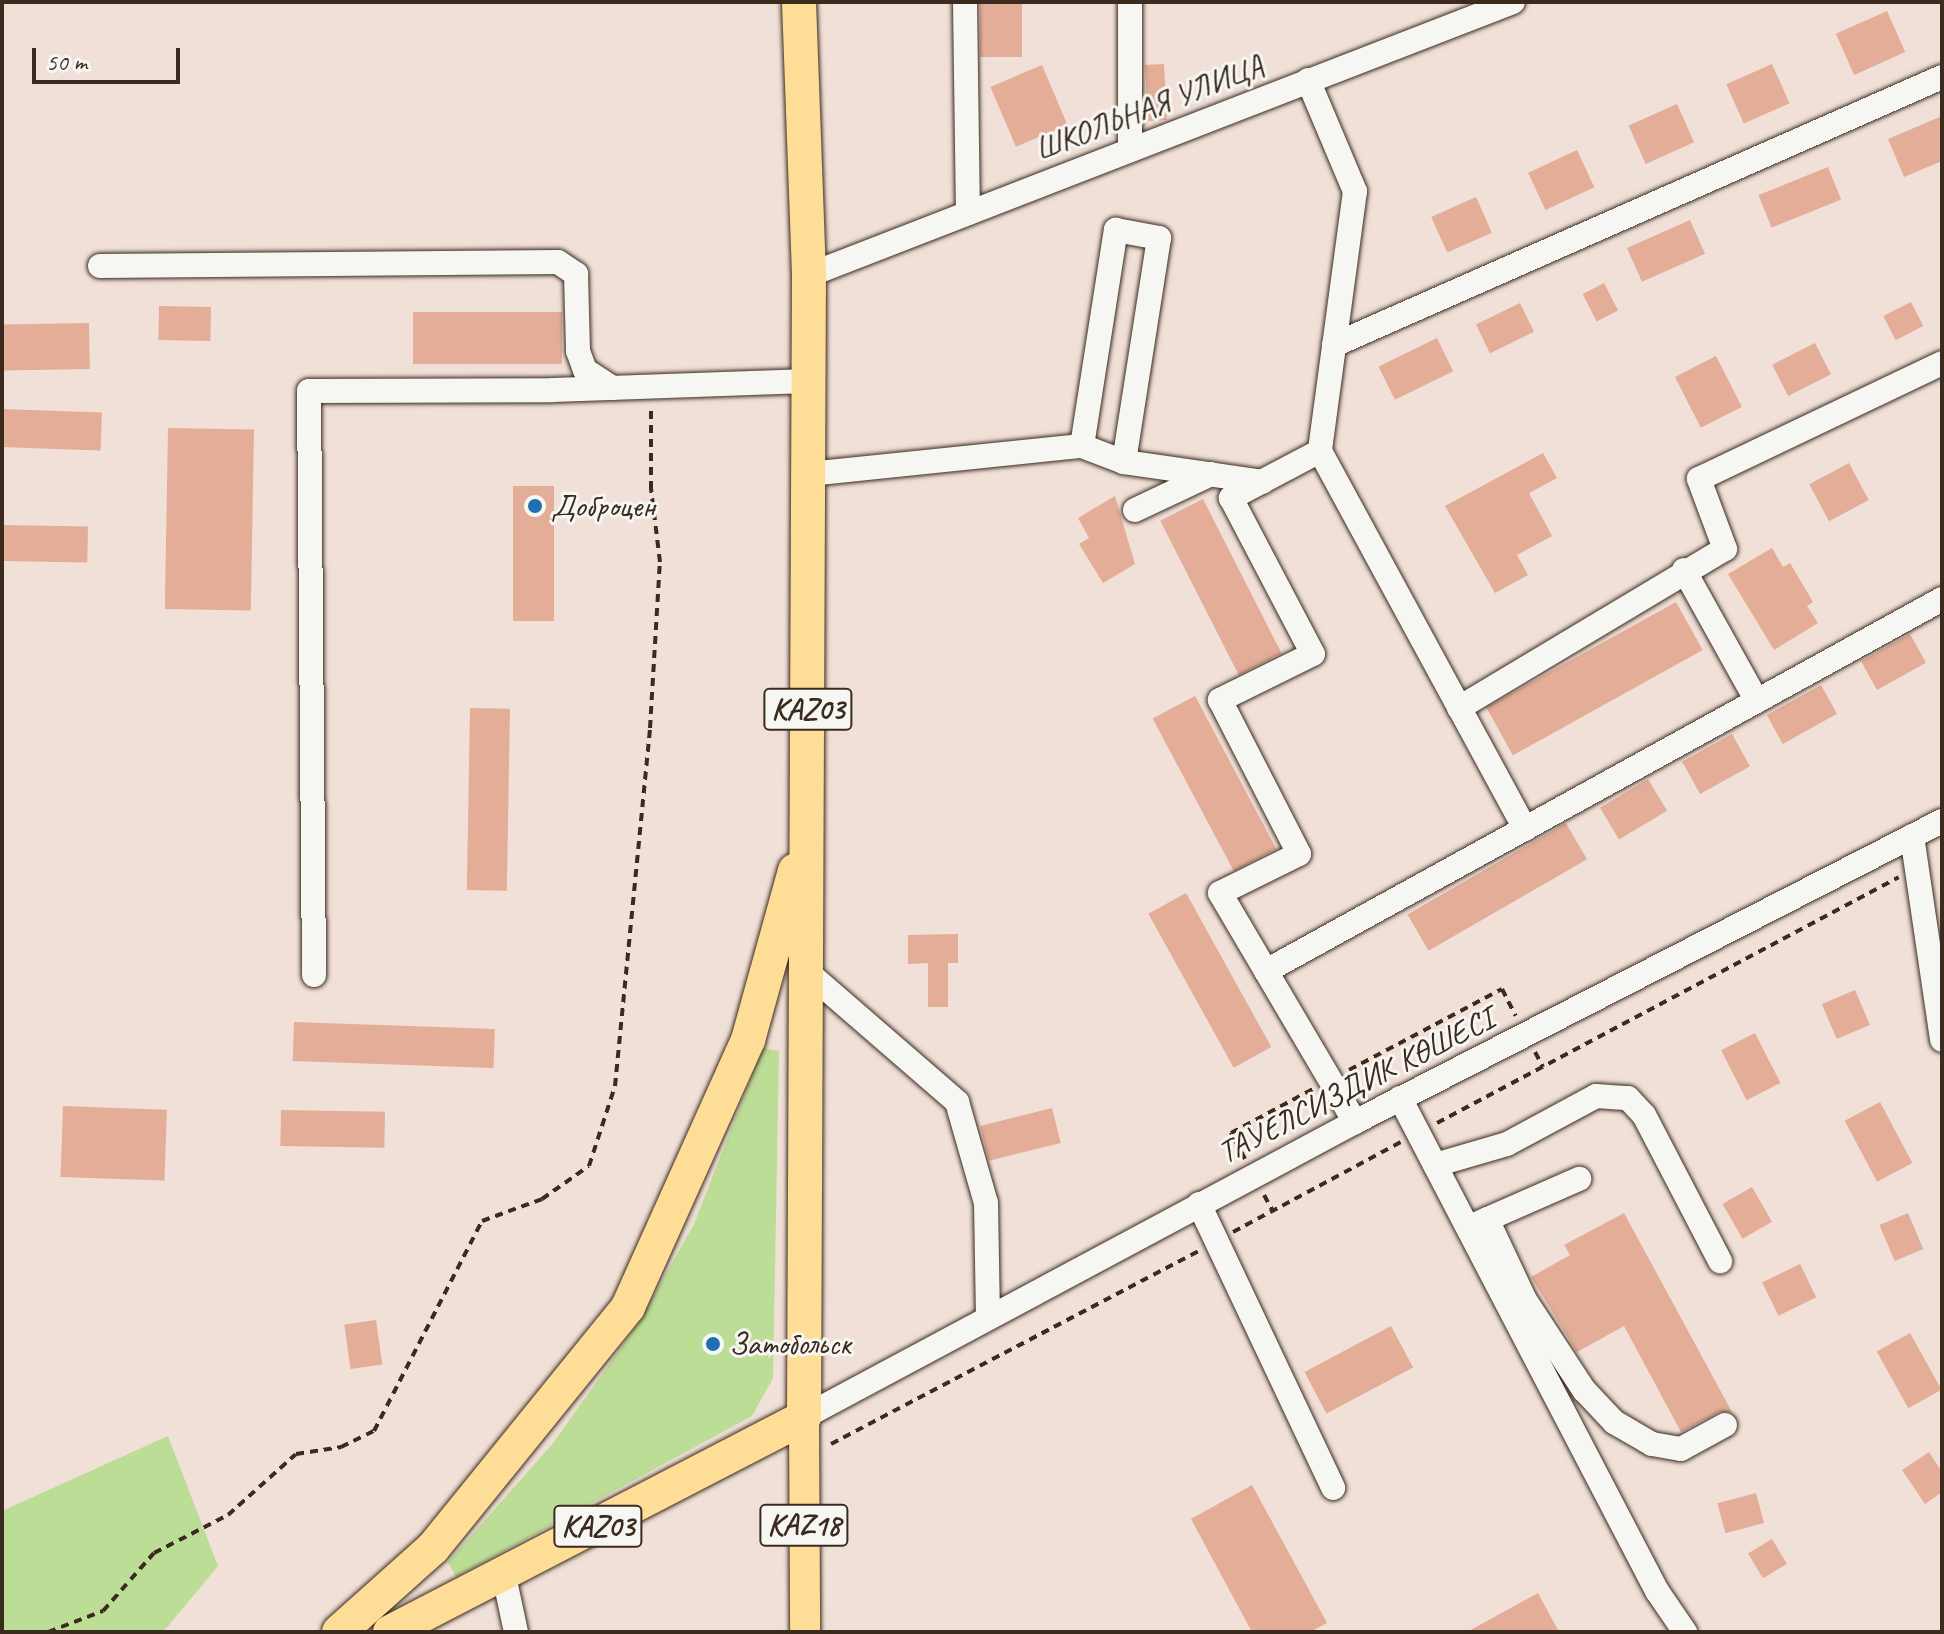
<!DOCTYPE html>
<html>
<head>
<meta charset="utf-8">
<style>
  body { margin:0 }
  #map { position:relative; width:1944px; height:1634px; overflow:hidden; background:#f0e0d7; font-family:Caveat,sans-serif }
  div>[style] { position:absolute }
  .green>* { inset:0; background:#bcdd96 }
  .building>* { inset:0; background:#e3ad98; transform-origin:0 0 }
  .path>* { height:4px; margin-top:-2px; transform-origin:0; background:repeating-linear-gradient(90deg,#3b2a1e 0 8px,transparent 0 14px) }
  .roads { filter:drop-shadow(0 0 2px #3b2a1e) drop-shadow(0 0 2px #3b2a1e) }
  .minor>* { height:24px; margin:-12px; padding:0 12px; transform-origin:12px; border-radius:12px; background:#f6f6f2 }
  .major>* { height:30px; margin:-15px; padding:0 15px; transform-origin:15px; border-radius:15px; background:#fedd96 }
  .highway>* { height:34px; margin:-17px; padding:0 17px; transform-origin:17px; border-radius:17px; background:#fedd96 }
  .dots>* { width:22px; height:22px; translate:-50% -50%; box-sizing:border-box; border:4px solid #f6f6f2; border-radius:50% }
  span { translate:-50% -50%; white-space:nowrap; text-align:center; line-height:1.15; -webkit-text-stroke:6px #f6f6f2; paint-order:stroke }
  .shield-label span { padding:2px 6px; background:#f6f6f2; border:2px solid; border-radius:6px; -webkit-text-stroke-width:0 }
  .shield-label { font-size:30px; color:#3b2a1e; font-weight:700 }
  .street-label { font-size:32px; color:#3b2a1e }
  .poi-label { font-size:32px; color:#3b2a1e }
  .left { translate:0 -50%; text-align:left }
  .frame { position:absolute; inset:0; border:4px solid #3b2a1e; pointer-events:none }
  .scale { position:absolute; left:32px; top:48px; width:148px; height:36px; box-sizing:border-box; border:4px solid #3b2a1e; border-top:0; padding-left:10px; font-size:24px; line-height:28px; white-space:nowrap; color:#3b2a1e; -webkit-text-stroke:6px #f6f6f2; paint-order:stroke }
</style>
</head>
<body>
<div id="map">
  <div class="green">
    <i style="clip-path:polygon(763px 1048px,779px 1051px,773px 1378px,752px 1416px,456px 1577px,448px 1562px,553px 1443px,637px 1325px,694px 1224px)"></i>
    <i style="clip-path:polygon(168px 1436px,218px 1566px,163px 1632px,2px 1632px,2px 1511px)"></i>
  </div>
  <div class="building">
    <i style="left:980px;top:2px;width:42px;height:55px"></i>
    <i style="left:1887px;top:11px;width:45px;height:56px;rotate:66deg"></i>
    <i style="left:1164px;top:64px;width:56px;height:19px;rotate:87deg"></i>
    <i style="left:1772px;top:64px;width:43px;height:50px;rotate:66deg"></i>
    <i style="left:1042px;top:65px;width:65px;height:56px;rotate:67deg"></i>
    <i style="left:1677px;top:104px;width:42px;height:53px;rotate:66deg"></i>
    <i style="clip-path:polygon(1942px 116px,1942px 161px,1904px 177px,1888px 139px)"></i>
    <i style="left:1577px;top:150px;width:41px;height:54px;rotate:65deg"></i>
    <i style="left:1828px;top:167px;width:35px;height:75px;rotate:68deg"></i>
    <i style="left:1476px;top:197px;width:39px;height:49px;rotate:66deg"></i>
    <i style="left:1690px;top:220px;width:37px;height:69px;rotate:66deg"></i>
    <i style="left:1604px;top:283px;width:31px;height:24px;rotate:63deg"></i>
    <i style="left:1911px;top:302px;width:27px;height:31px;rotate:63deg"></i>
    <i style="left:1520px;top:303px;width:32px;height:49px;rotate:64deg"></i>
    <i style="left:159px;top:306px;width:52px;height:34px;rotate:1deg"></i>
    <i style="left:413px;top:312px;width:149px;height:52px"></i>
    <i style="left:89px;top:323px;width:46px;height:87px;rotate:89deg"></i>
    <i style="left:1437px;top:338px;width:37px;height:65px;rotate:64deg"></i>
    <i style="left:1815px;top:343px;width:35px;height:48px;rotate:63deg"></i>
    <i style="left:1716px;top:356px;width:57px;height:46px;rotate:63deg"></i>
    <i style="left:2px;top:409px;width:100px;height:38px;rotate:2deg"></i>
    <i style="left:168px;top:428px;width:86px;height:181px;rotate:1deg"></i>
    <i style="clip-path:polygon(1543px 453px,1557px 478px,1529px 493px,1552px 536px,1517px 555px,1528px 575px,1495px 593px,1445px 506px)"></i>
    <i style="left:1849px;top:463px;width:42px;height:45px;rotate:62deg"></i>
    <i style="left:554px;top:486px;width:135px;height:41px;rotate:90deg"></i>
    <i style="clip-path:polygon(1115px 496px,1135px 564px,1103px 583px,1079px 544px,1089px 538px,1078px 518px)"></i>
    <i style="left:1203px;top:499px;width:173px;height:48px;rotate:63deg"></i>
    <i style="left:2px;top:525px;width:86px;height:36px;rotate:1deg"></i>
    <i style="clip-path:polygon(1772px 548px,1783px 567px,1790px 563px,1813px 602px,1807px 606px,1818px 623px,1774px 650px,1728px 574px)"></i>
    <i style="left:1676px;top:602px;width:55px;height:217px;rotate:61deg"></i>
    <i style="left:1910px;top:634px;width:33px;height:56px;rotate:61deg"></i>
    <i style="left:1821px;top:685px;width:33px;height:62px;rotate:61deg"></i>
    <i style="left:1195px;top:696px;width:173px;height:48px;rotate:62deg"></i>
    <i style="left:470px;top:708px;width:40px;height:182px;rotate:1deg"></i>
    <i style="left:1732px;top:734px;width:37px;height:57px;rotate:61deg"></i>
    <i style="left:1648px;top:779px;width:37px;height:56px;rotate:59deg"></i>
    <i style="left:1566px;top:823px;width:42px;height:183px;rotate:60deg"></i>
    <i style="left:1186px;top:893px;width:176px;height:43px;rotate:61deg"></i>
    <i style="clip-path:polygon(958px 934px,958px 963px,948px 963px,948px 1007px,928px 1007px,928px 963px,908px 964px,908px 935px)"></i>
    <i style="left:1855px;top:990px;width:38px;height:36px;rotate:67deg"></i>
    <i style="left:294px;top:1022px;width:201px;height:39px;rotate:2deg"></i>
    <i style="left:1755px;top:1033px;width:56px;height:38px;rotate:63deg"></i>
    <i style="left:1880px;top:1102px;width:69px;height:40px;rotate:62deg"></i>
    <i style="left:63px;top:1106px;width:104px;height:71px;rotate:2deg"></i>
    <i style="left:1052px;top:1108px;width:36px;height:74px;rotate:76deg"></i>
    <i style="left:281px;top:1110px;width:104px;height:36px;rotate:1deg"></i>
    <i style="left:1752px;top:1187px;width:40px;height:34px;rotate:60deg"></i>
    <i style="clip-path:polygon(1624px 1213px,1732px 1412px,1719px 1412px,1681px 1432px,1624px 1326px,1577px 1352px,1531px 1277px,1570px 1255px,1564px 1245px)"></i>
    <i style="left:1908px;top:1213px;width:39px;height:31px;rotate:67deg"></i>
    <i style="left:1800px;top:1264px;width:37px;height:42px;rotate:64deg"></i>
    <i style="left:376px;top:1320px;width:45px;height:32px;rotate:82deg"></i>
    <i style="left:1391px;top:1326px;width:47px;height:98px;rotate:62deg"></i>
    <i style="left:1910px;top:1333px;width:65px;height:38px;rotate:61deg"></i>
    <i style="clip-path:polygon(1929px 1452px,1942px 1472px,1942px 1492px,1925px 1504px,1902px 1470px)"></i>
    <i style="clip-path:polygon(1252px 1485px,1327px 1623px,1310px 1632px,1252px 1632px,1191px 1519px)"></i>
    <i style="left:1756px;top:1493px;width:31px;height:40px;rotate:75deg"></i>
    <i style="left:1772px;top:1539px;width:29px;height:28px;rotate:59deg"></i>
    <i style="clip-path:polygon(1538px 1593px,1559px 1632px,1467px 1632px)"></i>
  </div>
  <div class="path">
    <i style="left:1535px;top:1052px;width:17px;rotate:62deg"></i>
    <i style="left:1349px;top:1070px;width:173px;rotate:-27.9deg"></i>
    <i style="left:1502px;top:989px;width:30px;rotate:63deg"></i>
    <i style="left:1437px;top:1123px;width:523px;rotate:-28.03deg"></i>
    <i style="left:1245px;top:1159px;width:30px;rotate:-118deg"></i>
    <i style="left:1231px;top:1133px;width:93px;rotate:-28.2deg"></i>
    <i style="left:1264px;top:1195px;width:18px;rotate:61deg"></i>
    <i style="left:1233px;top:1232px;width:191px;rotate:-28.2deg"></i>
    <i style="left:831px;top:1444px;width:417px;rotate:-27.7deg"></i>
    <i style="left:48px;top:1632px;width:59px;rotate:-20.9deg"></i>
    <i style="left:103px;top:1611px;width:77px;rotate:-48.7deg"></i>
    <i style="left:154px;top:1553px;width:83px;rotate:-27.2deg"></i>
    <i style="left:228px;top:1515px;width:91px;rotate:-41.9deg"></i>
    <i style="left:296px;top:1454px;width:46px;rotate:-8.8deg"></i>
    <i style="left:341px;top:1447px;width:37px;rotate:-26deg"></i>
    <i style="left:374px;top:1431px;width:236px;rotate:-62.8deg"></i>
    <i style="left:482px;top:1221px;width:64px;rotate:-20.1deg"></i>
    <i style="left:542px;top:1199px;width:57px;rotate:-35.1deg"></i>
    <i style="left:589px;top:1166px;width:84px;rotate:-72deg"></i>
    <i style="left:615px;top:1086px;width:360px;rotate:-84.4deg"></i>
    <i style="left:650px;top:728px;width:166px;rotate:-86.6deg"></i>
    <i style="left:660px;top:562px;width:74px;rotate:-97deg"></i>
    <i style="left:651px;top:489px;width:83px;rotate:-90deg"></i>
  </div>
  <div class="roads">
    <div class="minor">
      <i style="left:965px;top:2px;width:211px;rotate:89.2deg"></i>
      <i style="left:1308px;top:80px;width:121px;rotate:67.1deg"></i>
      <i style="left:1355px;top:191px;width:262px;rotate:97.7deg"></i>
      <i style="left:1320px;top:451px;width:430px;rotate:61.5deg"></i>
      <i style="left:1130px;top:149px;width:147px;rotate:-90deg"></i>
      <i style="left:100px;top:266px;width:458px;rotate:-0.5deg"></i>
      <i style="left:558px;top:262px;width:22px;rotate:34deg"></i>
      <i style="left:576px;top:274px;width:77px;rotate:88.5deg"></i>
      <i style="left:578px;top:351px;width:20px;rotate:70deg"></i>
      <i style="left:585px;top:370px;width:33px;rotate:33deg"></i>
      <i style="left:809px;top:275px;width:755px;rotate:-21.2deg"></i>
      <i style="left:1334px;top:345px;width:664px;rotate:-23.79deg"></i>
      <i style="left:1082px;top:446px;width:219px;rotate:-81.1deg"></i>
      <i style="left:1116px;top:230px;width:44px;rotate:10.5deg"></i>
      <i style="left:1159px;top:238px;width:227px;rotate:98.9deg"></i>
      <i style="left:1320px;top:451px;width:101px;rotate:152.2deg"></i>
      <i style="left:1231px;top:498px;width:176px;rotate:62.3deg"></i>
      <i style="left:1313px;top:654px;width:104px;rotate:153.7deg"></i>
      <i style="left:1220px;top:700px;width:173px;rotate:62.8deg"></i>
      <i style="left:1299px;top:854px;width:88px;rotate:153.7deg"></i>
      <i style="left:1220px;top:893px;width:266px;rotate:59.5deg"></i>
      <i style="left:809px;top:474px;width:274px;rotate:-5.9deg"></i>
      <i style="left:1082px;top:446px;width:45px;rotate:20.9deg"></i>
      <i style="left:1124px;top:462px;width:140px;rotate:8.2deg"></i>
      <i style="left:1135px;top:510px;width:84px;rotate:-25.3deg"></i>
      <i style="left:1684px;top:570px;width:150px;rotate:60.9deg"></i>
      <i style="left:1459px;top:708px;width:310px;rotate:-30.9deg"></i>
      <i style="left:1725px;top:549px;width:75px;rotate:-110.4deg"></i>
      <i style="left:1699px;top:479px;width:269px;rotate:-25.5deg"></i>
      <i style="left:1912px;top:836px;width:206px;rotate:81.6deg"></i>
      <i style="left:806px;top:971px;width:200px;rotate:40.9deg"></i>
      <i style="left:957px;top:1102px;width:105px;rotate:74deg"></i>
      <i style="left:986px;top:1203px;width:112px;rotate:89deg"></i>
      <i style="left:1266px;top:971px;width:772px;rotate:-28.82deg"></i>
      <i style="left:314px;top:975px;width:584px;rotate:-90.49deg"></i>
      <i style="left:309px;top:391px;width:244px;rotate:-0.2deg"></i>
      <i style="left:553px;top:390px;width:256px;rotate:-2deg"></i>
      <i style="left:1400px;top:1098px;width:556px;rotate:62.47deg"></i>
      <i style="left:1657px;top:1591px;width:50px;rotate:55.7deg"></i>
      <i style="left:1435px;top:1165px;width:75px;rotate:-16.3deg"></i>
      <i style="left:1507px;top:1144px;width:101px;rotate:-28.3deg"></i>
      <i style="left:1596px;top:1096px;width:32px;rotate:4deg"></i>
      <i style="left:1628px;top:1098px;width:23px;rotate:47deg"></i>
      <i style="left:1644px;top:1115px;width:165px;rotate:62.5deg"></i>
      <i style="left:1199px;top:1204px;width:314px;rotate:64.7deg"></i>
      <i style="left:1487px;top:1219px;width:89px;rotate:64.9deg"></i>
      <i style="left:1525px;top:1300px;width:108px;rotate:56.8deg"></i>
      <i style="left:1584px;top:1390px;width:44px;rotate:46.8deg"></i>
      <i style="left:1614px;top:1422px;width:44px;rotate:30.1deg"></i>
      <i style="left:1652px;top:1444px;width:29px;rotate:10deg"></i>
      <i style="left:1681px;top:1449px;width:50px;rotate:-28.6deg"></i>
      <i style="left:1474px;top:1225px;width:115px;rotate:-23.7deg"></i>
      <i style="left:804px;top:1417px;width:625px;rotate:-28.16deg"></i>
      <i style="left:1355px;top:1122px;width:660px;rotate:-27.15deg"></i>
      <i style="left:504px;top:1576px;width:57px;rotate:77.9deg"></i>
    </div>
    <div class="major">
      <i style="left:804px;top:1417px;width:215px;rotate:89.7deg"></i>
    </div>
    <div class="highway">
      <i style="left:339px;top:1632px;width:126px;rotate:-41.8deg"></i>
      <i style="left:433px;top:1548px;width:310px;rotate:-51deg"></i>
      <i style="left:628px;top:1307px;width:293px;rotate:-65.8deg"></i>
      <i style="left:748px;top:1040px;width:176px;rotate:-74.5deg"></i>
      <i style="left:390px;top:1632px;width:466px;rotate:-27.4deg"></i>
      <i style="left:804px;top:1417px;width:1142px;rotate:-89.75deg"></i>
      <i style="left:809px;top:275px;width:273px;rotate:-92.1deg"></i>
    </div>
  </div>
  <div class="dots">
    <i style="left:535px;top:506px;background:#1f6fb2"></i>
    <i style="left:713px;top:1344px;background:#1f6fb2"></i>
  </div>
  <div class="shield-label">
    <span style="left:808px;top:709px">KАZ03</span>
    <span style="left:804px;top:1525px">KAZ18</span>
    <span style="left:598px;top:1526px">KАZ03</span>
  </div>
  <div class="street-label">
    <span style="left:1149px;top:108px;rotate:-21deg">ШКОЛЬНАЯ УЛИЦА</span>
    <span style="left:1356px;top:1086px;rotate:-27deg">ТАУЕЛСИЗДИК КӨШЕСІ</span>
  </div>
  <div class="poi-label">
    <span class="left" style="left:551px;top:506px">Доброцен</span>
    <span class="left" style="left:729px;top:1344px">Затобольск</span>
  </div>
  <div class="frame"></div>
  <div class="scale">50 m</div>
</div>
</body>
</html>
